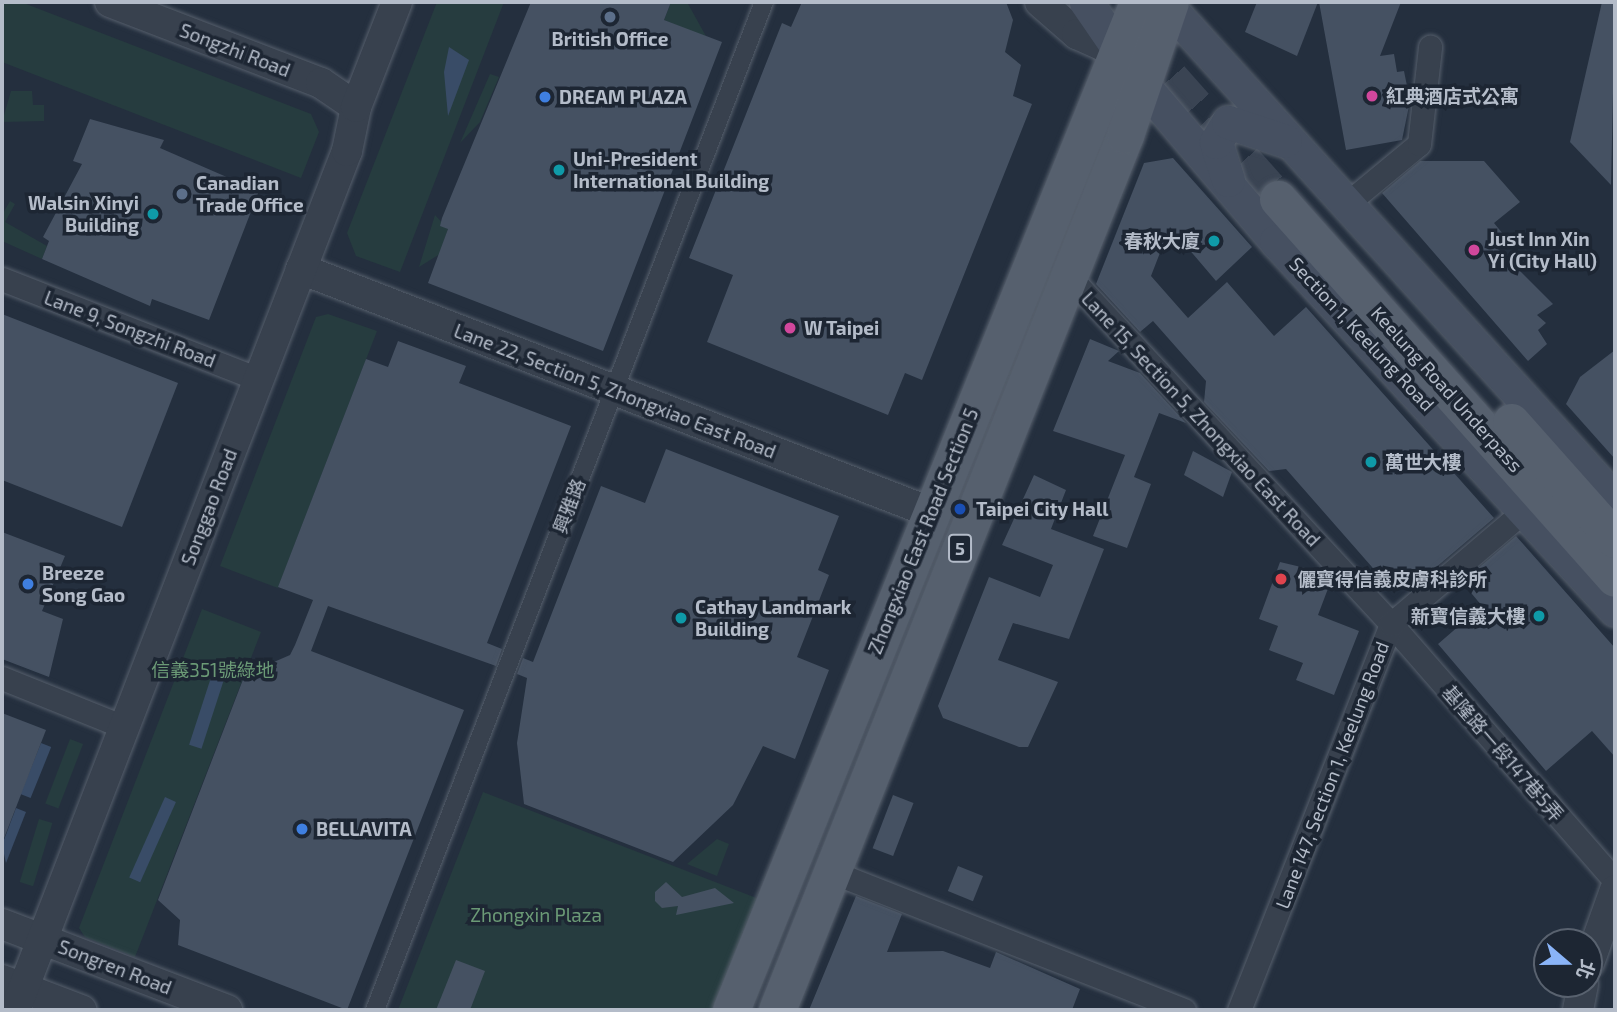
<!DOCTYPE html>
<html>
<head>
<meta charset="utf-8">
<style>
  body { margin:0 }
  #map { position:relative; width:1617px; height:1012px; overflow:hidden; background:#242f3e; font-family:"Exo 2","Noto Sans TC",sans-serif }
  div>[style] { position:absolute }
  .green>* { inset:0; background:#263c3f; transform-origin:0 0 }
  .water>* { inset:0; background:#394c67; transform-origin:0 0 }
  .building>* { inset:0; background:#455162; transform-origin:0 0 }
  .primary-tunnel>* { height:37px; margin-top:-18.5px; transform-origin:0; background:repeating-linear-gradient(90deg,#3a4453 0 37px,transparent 0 55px) }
  .roads { filter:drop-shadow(0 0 2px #565f6c) drop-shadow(0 0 2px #565f6c) }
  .pedestrian>* { height:18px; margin:-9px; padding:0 9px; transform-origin:9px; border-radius:9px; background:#38414e }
  .minor>* { height:23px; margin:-11.5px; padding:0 11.5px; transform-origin:11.5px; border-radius:11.5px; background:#38414e }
  .tertiary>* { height:30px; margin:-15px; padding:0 15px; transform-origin:15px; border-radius:15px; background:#38414e }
  .secondary>* { height:33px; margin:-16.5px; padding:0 16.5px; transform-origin:16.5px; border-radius:16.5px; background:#465061 }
  .primary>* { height:37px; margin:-18.5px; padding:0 18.5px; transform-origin:18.5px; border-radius:18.5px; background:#56606e }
  .dots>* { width:19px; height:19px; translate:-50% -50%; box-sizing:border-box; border:4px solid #1d2633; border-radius:50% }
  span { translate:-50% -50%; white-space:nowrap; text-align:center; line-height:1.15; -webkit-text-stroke:7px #1d2633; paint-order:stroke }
  .shield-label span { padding:2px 5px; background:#1d2633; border:2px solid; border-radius:5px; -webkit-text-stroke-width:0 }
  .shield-label { font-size:18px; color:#b4bcc9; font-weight:700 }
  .poi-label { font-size:19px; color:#b4bcc9; font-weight:700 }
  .left { translate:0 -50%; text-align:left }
  .right { translate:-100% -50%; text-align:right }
  .street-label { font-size:19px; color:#b4bcc9 }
  .park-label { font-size:19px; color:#6b9a76 }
  .frame { position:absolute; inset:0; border:4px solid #b4bcc9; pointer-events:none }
  .north { position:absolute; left:1533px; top:928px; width:70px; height:70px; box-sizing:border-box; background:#1d2633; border:2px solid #59626f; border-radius:50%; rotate:110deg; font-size:19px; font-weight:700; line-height:28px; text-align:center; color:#b4bcc9 }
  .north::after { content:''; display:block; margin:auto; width:24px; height:32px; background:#8ab4f8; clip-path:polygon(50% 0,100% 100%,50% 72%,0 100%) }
</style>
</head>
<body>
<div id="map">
  <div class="green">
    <i style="clip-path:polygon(2px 2px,21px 2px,311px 114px,319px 132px,301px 178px,2px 62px)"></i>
    <i style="clip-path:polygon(437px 2px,504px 2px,400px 272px,356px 256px,347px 233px)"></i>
    <i style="clip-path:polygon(671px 2px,687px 2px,707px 38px,664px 20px)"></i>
    <i style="clip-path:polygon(490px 74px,499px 77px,480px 122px,460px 143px)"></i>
    <i style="clip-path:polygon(11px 91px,32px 91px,33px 105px,44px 105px,44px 121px,2px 122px)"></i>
    <i style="clip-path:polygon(10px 201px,15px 204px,5px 222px,47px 246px,42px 259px,2px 241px,2px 215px)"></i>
    <i style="clip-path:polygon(435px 215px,448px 229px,443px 244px,448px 249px,419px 267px)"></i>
    <i style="clip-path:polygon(328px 314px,377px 331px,278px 588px,220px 566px,316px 317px)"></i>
    <i style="clip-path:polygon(202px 609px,261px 632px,135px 957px,85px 937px,79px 928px)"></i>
    <i style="left:70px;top:739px;width:14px;height:69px;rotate:21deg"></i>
    <i style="clip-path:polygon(483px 792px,759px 899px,715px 1010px,398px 1010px)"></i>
    <i style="left:39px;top:819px;width:14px;height:66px;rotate:17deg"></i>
    <i style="clip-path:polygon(717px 839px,729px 844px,717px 876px,687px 864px)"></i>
  </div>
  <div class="water">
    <i style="clip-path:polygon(449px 47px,469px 60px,448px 116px,444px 72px)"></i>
    <i style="left:216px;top:662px;width:13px;height:87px;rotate:18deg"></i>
    <i style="left:41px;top:743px;width:11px;height:55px;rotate:22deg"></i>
    <i style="left:165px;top:797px;width:12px;height:88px;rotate:24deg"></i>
    <i style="clip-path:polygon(16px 808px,26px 812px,6px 863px,2px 845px)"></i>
  </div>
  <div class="building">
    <i style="clip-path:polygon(531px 2px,671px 2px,664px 20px,722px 42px,603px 351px,428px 283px,448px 229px,440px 226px,442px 218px)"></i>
    <i style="clip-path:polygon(802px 2px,1006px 2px,1013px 20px,1005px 52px,1021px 65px,1013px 96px,1032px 104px,922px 380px,905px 373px,888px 415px,707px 342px,733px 275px,689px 258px,782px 23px,791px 27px)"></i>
    <i style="clip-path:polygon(1257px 2px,1318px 2px,1297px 56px,1245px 32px)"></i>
    <i style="clip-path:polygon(1319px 2px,1401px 2px,1380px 56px,1394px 54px,1397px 72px,1404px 71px,1410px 101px,1402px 140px,1346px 150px)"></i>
    <i style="clip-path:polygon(1602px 2px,1615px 2px,1611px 185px,1570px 142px)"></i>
    <i style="clip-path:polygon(90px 119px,164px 140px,160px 148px,259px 191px,209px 320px,152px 299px,150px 306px,42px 259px,49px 241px,43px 237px,82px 164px,73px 161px)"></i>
    <i style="clip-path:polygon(1173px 158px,1252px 247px,1216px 281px,1170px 227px,1151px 276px,1188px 318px,1227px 282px,1274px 336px,1306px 307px,1494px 518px,1421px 580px,1414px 572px,1393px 591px,1286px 469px,1269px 471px,1204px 402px,1206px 381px,1153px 321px,1140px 332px,1096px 284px,1144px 163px)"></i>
    <i style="clip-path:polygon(1420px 161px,1484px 161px,1520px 202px,1494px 223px,1503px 234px,1492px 243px,1553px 304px,1537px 315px,1546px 323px,1538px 330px,1547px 344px,1528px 361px,1382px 193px)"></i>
    <i style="clip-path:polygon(2px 314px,178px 383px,122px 527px,2px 480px)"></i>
    <i style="clip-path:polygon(1090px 339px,1119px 351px,1108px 361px,1140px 373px,1186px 423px,1159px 413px,1134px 477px,1151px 484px,1127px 548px,1093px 536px,1125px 455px,1053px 431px)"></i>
    <i style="clip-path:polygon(398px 341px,466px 366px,459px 383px,571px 426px,487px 643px,502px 649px,496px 666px,328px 606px,311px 651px,464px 710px,347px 1010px,178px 945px,180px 920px,158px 900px,249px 664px,260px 668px,290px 655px,295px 645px,313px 600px,278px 587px,366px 359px,388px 367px)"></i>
    <i style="clip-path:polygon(1615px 350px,1615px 459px,1566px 404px,1580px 377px)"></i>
    <i style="clip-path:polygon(666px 449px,839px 516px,818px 570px,829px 575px,797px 657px,829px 670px,795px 759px,763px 746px,733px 805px,673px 862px,524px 804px,517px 743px,527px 678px,517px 674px,523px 658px,533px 662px,601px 486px,645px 503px)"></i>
    <i style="clip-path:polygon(1193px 451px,1232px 472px,1223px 497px,1184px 475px)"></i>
    <i style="clip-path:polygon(1034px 475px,1066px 490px,1051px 529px,1104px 549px,1069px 639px,1013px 623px,998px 660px,1058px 682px,1028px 747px,1019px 747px,943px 718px,938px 706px,989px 577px,1040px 597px,1053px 565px,1002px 545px)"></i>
    <i style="clip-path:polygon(2px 532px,65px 556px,42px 611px,63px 619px,49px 677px,2px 659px)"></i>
    <i style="clip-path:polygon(1516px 536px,1615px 648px,1615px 757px,1592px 731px,1546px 771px,1438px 644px,1482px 606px,1462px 582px)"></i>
    <i style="clip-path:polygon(1280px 562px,1318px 571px,1329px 586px,1318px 615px,1359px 631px,1334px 695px,1296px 680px,1303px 663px,1269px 650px,1278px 626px,1259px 619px)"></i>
    <i style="clip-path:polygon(2px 713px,46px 730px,3px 841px,2px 841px)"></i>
    <i style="left:893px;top:795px;width:22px;height:57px;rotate:21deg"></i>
    <i style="left:958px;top:866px;width:27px;height:27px;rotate:22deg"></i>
    <i style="clip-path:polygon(666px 882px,682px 897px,715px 888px,734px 903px,676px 915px,678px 906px,662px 908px,655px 901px,655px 892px)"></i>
    <i style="clip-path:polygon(856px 896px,902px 914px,887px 952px,943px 951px,990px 968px,996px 952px,1080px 989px,1072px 1010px,809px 1010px)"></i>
    <i style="clip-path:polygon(456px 960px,485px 971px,470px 1010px,436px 1010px)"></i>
  </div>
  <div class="primary-tunnel">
    <i style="left:1134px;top:37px;width:217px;rotate:48.4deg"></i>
  </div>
  <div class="roads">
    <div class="pedestrian">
      <i style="left:375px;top:1010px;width:1080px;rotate:-68.9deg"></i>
    </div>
    <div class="minor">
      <i style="left:1350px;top:201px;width:89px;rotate:-39.6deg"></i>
      <i style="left:1419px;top:144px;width:98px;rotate:-83.5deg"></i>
      <i style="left:1069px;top:276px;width:474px;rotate:47.2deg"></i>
      <i style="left:1391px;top:624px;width:341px;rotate:48.9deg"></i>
      <i style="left:2px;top:279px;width:276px;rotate:21.3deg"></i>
      <i style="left:2px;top:678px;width:131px;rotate:21.9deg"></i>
      <i style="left:832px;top:872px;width:378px;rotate:21.4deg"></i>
      <i style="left:1239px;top:1010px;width:415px;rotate:-68.5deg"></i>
      <i style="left:1391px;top:624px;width:176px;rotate:-40.4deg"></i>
    </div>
    <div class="tertiary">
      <i style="left:110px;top:2px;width:226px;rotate:21deg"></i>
      <i style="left:321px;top:83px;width:42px;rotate:34.4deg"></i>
      <i style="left:1040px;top:2px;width:49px;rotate:40.9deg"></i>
      <i style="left:1077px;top:34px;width:44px;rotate:24.2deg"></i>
      <i style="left:301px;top:269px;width:674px;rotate:21.12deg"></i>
      <i style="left:2px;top:924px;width:241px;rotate:20.9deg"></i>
      <i style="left:1589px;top:963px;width:77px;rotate:-70.4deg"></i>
      <i style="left:2px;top:980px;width:85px;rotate:20.8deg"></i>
      <i style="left:15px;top:1010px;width:921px;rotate:-68.87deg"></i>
      <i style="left:347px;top:151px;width:45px;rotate:-78.4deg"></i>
      <i style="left:356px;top:107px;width:113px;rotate:-68.7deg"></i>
      <i style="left:1578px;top:1010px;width:26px;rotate:-79deg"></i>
    </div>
    <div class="secondary">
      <i style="left:1086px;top:2px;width:101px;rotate:55.5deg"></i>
      <i style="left:1143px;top:85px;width:205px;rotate:49.6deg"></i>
      <i style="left:1276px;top:241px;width:501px;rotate:47.43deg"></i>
      <i style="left:1164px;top:2px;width:672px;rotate:47.84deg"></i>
      <i style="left:1228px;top:180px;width:40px;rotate:-108deg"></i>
      <i style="left:1216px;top:142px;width:23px;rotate:-59deg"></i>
      <i style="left:1228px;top:122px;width:60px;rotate:18.4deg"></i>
    </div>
    <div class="primary">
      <i style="left:1278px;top:199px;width:507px;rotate:48.36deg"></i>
      <i style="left:1511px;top:422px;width:157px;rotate:48.4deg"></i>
      <i style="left:731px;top:1010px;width:1087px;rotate:-68.01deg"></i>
      <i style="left:777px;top:1010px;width:942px;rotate:-68.31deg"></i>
      <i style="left:1125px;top:135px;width:140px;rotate:-71.3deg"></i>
    </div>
  </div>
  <div class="dots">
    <i style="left:610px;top:17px;background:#5c6f8a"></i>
    <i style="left:1372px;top:96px;background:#d1479c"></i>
    <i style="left:545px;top:97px;background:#3f7fe0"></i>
    <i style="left:559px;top:170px;background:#0f9aa8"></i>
    <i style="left:182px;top:194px;background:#5c6f8a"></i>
    <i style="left:153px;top:214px;background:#0f9aa8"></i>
    <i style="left:1214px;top:241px;background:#0f9aa8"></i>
    <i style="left:1474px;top:250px;background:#d1479c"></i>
    <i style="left:790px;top:328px;background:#d1479c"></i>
    <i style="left:1371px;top:462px;background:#0f9aa8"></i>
    <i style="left:960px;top:509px;background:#1a4fb4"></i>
    <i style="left:1281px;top:579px;background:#e0444e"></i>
    <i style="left:28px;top:584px;background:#3f7fe0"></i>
    <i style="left:1539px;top:616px;background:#0f9aa8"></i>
    <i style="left:681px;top:618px;background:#0f9aa8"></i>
    <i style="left:302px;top:829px;background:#3f7fe0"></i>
  </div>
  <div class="shield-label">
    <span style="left:960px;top:548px">5</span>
  </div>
  <div class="poi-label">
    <span style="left:610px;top:39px">British Office</span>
    <span class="left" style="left:1386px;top:96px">紅典酒店式公寓</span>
    <span class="left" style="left:559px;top:97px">DREAM PLAZA</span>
    <span class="left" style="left:573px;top:170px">Uni-President<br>International Building</span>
    <span class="left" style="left:196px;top:194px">Canadian<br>Trade Office</span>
    <span class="right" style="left:139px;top:214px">Walsin Xinyi<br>Building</span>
    <span class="left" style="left:1488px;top:250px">Just Inn Xin<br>Yi (City Hall)</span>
    <span class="right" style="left:1200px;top:241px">春秋大廈</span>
    <span class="left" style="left:804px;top:328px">W Taipei</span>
    <span class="left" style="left:1385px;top:462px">萬世大樓</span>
    <span class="left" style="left:976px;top:509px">Taipei City Hall</span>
    <span class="left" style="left:42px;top:584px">Breeze<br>Song Gao</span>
    <span class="left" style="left:1297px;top:579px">儷寶得信義皮膚科診所</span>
    <span class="left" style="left:695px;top:618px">Cathay Landmark<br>Building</span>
    <span class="right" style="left:1525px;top:616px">新寶信義大樓</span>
    <span class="left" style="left:316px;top:829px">BELLAVITA</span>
  </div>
  <div class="street-label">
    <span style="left:235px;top:50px;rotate:21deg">Songzhi Road</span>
    <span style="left:130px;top:329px;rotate:21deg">Lane 9, Songzhi Road</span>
    <span style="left:1362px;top:334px;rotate:47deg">Section 1, Keelung Road</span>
    <span style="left:1447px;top:389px;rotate:48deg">Keelung Road Underpass</span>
    <span style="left:615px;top:391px;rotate:21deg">Lane 22, Section 5, Zhongxiao East Road</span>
    <span style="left:1201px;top:419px;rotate:47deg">Lane 15, Section 5, Zhongxiao East Road</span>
    <span style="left:569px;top:506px;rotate:-69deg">興雅路</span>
    <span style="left:209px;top:507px;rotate:-69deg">Songgao Road</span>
    <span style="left:923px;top:531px;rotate:-68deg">Zhongxiao East Road Section 5</span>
    <span style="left:1503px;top:753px;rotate:49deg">基隆路一段147巷5弄</span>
    <span style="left:1332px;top:775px;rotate:-69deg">Lane 147, Section 1, Keelung Road</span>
    <span style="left:115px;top:967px;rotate:21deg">Songren Road</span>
  </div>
  <div class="park-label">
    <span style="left:213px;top:670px">信義351號綠地</span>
    <span style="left:536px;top:915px">Zhongxin Plaza</span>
  </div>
  <div class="frame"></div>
  <div class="north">北</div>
</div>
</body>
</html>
